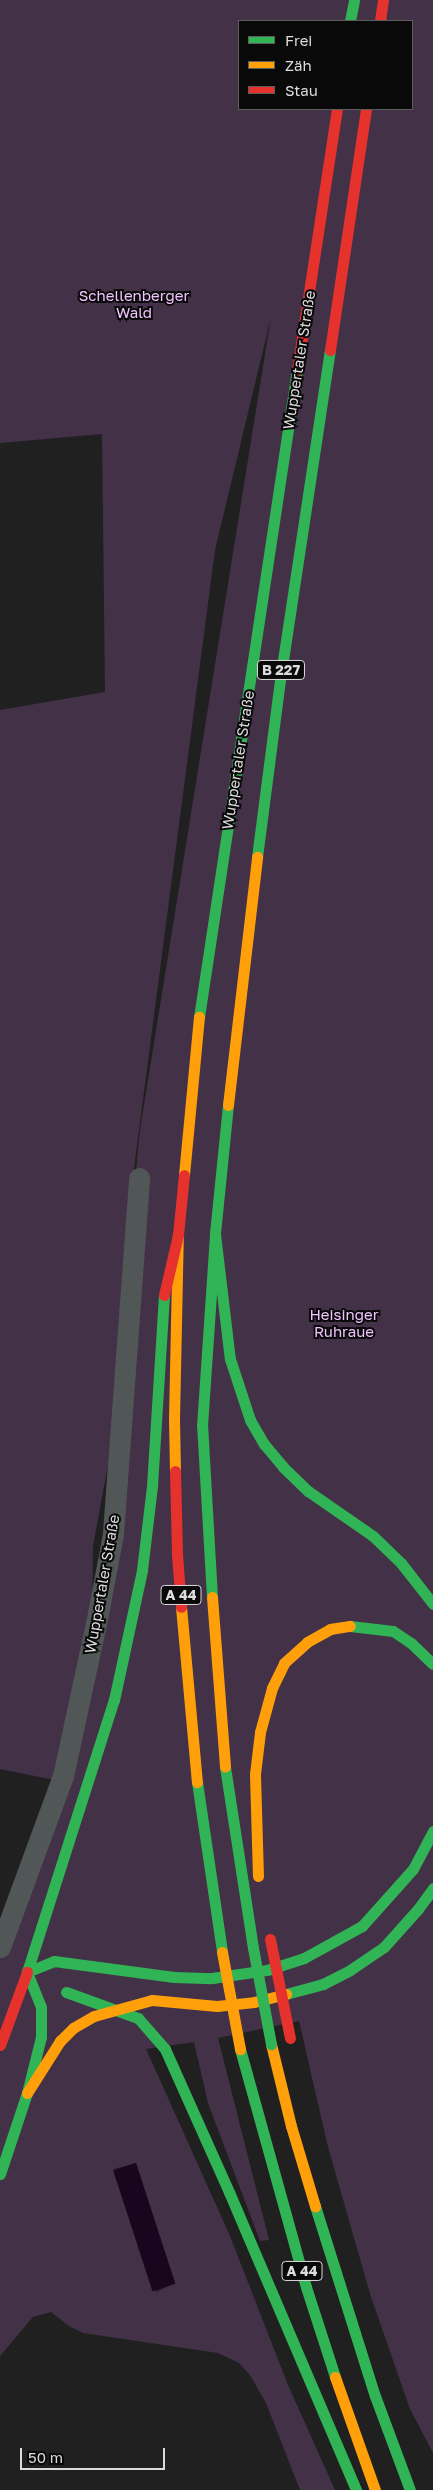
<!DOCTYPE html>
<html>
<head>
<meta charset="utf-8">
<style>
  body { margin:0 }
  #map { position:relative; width:433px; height:2490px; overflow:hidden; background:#202020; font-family:"Golos Text",sans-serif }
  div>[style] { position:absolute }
  .green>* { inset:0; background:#433148 }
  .water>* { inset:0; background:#19061e; transform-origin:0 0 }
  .street>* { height:21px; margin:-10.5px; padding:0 10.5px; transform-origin:10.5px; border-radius:10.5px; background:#505756 }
  .fast>* { height:11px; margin:-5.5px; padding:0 5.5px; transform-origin:5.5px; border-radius:5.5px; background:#30b455 }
  .slow>* { height:11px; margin:-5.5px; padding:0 5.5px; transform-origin:5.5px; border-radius:5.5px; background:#ff9f0a }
  .jam>* { height:11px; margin:-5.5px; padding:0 5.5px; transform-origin:5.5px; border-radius:5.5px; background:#e5322d }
  .fast-bridge>* { height:11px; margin:-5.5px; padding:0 5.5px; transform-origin:5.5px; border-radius:5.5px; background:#30b455 }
  .slow-bridge>* { height:11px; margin:-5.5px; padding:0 5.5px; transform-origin:5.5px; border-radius:5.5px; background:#ff9f0a }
  .jam-bridge>* { height:11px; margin:-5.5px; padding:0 5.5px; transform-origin:5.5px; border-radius:5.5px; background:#e5322d }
  span { translate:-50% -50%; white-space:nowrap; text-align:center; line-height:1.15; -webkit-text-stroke:4px #0a090a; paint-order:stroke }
  .shield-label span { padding:1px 4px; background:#0a090a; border:1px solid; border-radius:4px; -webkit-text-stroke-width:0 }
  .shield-label { font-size:14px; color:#dddbdd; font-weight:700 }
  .park-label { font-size:15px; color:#f1c4ff }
  .street-label { font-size:15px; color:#dddbdd }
  .legend { position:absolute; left:238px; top:20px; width:175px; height:90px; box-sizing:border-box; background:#0a090a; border:1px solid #5e5d5e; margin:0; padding:6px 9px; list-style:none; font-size:15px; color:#dddbdd }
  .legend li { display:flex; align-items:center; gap:10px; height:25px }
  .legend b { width:25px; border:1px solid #5e5d5e }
  .scale { position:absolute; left:20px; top:2448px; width:145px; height:22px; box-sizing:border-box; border:2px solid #dddbdd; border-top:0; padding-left:6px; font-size:15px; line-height:18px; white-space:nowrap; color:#dddbdd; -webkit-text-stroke:4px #0a090a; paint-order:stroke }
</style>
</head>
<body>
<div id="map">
  <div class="green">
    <i style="clip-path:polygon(evenodd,0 0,433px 0,433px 2453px,410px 2409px,371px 2297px,328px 2147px,299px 2021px,218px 2038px,269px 2240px,260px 2241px,208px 2103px,194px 2042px,146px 2049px,230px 2236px,288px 2385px,335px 2490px,300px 2490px,266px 2403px,250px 2375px,239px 2363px,218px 2353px,83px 2333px,69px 2326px,51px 2312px,33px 2317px,0 2356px,0 1953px,94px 1660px,108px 1465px,93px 1546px,92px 1621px,55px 1780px,0 1769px,0 710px,105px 692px,102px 434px,0 443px,0 0,239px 21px,412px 21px,412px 109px,239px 109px,239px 21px,0 0,271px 317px,140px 1130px,114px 1395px,134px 1168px,215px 550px,271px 317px,0 0,136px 2163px,175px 2283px,156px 2292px,114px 2169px,136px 2163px)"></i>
  </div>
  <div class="water">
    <i style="left:136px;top:2163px;width:127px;height:24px;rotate:72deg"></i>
  </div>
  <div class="street">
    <i style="left:0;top:1947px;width:182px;rotate:-69.8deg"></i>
    <i style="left:63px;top:1776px;width:156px;rotate:-77.8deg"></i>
    <i style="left:96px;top:1624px;width:92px;rotate:-79.3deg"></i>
    <i style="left:113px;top:1534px;width:357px;rotate:-85.8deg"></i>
  </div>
  <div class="fast">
    <i style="left:350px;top:21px;width:21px;rotate:-79deg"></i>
    <i style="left:257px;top:857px;width:178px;rotate:-82.6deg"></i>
    <i style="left:280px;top:680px;width:334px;rotate:-81.4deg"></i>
    <i style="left:199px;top:1017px;width:654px;rotate:-81.39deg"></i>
    <i style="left:228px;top:1105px;width:130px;rotate:95.8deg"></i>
    <i style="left:215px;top:1234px;width:126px;rotate:83.2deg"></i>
    <i style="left:230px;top:1359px;width:64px;rotate:71.8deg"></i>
    <i style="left:250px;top:1420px;width:28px;rotate:60deg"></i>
    <i style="left:264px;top:1444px;width:30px;rotate:50deg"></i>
    <i style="left:283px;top:1467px;width:35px;rotate:44deg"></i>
    <i style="left:308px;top:1491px;width:79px;rotate:34.7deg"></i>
    <i style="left:373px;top:1536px;width:39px;rotate:44deg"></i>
    <i style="left:401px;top:1563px;width:52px;rotate:52deg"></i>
    <i style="left:212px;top:1597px;width:171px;rotate:-93.3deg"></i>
    <i style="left:202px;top:1426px;width:192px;rotate:-86.1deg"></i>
    <i style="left:350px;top:1626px;width:43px;rotate:6.6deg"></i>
    <i style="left:393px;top:1631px;width:22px;rotate:34deg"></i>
    <i style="left:411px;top:1643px;width:30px;rotate:44deg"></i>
    <i style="left:225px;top:1767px;width:183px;rotate:81.2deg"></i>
    <i style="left:197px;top:1782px;width:172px;rotate:81.6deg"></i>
    <i style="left:27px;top:1972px;width:286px;rotate:-72.3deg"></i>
    <i style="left:114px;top:1700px;width:133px;rotate:-77.8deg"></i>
    <i style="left:142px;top:1570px;width:85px;rotate:-83.2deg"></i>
    <i style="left:152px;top:1486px;width:191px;rotate:-86.4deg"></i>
    <i style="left:27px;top:1972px;width:29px;rotate:-22deg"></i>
    <i style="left:54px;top:1961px;width:121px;rotate:7.6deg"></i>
    <i style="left:174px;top:1977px;width:38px;rotate:2deg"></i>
    <i style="left:212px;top:1978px;width:56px;rotate:-8.3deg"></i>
    <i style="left:267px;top:1970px;width:39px;rotate:-18deg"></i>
    <i style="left:304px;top:1958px;width:66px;rotate:-28.9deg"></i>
    <i style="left:362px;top:1926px;width:76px;rotate:-48.2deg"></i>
    <i style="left:413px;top:1869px;width:43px;rotate:-62.2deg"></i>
    <i style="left:66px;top:1992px;width:77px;rotate:19.9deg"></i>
    <i style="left:138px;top:2018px;width:41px;rotate:48.9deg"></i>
    <i style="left:165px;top:2049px;width:157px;rotate:65.9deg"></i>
    <i style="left:229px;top:2192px;width:324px;rotate:66.9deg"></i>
    <i style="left:286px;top:1994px;width:38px;rotate:-15deg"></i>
    <i style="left:323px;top:1984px;width:30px;rotate:-27deg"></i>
    <i style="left:350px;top:1970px;width:41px;rotate:-34.1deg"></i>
    <i style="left:384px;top:1947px;width:51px;rotate:-48.2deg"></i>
    <i style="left:418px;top:1909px;width:26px;rotate:-54deg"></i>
    <i style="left:240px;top:2049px;width:247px;rotate:74.5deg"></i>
    <i style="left:306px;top:2287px;width:95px;rotate:72.1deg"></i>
    <i style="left:0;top:2174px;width:85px;rotate:-71.6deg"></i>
    <i style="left:27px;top:2093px;width:58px;rotate:-76deg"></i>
    <i style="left:41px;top:2037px;width:30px;rotate:-90deg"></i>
    <i style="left:41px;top:2007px;width:38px;rotate:-112deg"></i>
    <i style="left:315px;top:2206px;width:199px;rotate:72.5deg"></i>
    <i style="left:375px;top:2396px;width:100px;rotate:69.6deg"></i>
  </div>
  <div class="slow">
    <i style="left:228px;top:1105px;width:250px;rotate:-83.3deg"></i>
    <i style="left:184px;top:1175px;width:159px;rotate:-84.6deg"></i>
    <i style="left:175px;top:1471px;width:52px;rotate:-91.1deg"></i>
    <i style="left:174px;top:1419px;width:184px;rotate:-88.8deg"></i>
    <i style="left:212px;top:1597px;width:170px;rotate:85.6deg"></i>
    <i style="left:181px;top:1607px;width:176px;rotate:84.8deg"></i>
    <i style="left:258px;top:1876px;width:102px;rotate:-91.7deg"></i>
    <i style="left:255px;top:1774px;width:42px;rotate:-83.2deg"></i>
    <i style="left:260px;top:1732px;width:46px;rotate:-74.7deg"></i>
    <i style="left:272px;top:1688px;width:28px;rotate:-64deg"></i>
    <i style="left:284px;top:1663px;width:31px;rotate:-42deg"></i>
    <i style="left:307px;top:1642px;width:26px;rotate:-29deg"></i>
    <i style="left:330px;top:1629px;width:20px;rotate:-9deg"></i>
    <i style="left:271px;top:2044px;width:84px;rotate:76.3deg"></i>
    <i style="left:291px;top:2126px;width:84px;rotate:73.3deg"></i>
    <i style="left:27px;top:2093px;width:62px;rotate:-57.6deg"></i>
    <i style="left:60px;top:2041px;width:18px;rotate:-45deg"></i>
    <i style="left:73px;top:2028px;width:24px;rotate:-30deg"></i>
    <i style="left:94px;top:2016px;width:60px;rotate:-15.4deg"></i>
    <i style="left:152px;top:2000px;width:65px;rotate:5.3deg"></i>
    <i style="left:217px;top:2006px;width:37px;rotate:-6deg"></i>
    <i style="left:254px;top:2002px;width:33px;rotate:-14deg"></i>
    <i style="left:335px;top:2377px;width:120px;rotate:70.5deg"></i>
  </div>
  <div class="jam">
    <i style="left:380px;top:21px;width:21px;rotate:-82deg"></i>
    <i style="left:330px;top:350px;width:244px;rotate:-81.5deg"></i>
    <i style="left:297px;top:370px;width:264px;rotate:-81.3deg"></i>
    <i style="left:164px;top:1295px;width:62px;rotate:-76.9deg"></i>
    <i style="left:178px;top:1235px;width:60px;rotate:-84.3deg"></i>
    <i style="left:175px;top:1471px;width:83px;rotate:88.6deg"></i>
    <i style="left:177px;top:1554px;width:53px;rotate:85.7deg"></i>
    <i style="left:0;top:2045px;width:78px;rotate:-69.7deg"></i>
  </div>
  <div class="fast-bridge">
    <i style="left:253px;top:1948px;width:98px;rotate:79.4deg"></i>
  </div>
  <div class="slow-bridge">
    <i style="left:222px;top:1952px;width:99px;rotate:79.5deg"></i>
  </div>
  <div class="jam-bridge">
    <i style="left:270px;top:1939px;width:101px;rotate:78.6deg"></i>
  </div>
  <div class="shield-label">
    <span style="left:281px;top:670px">B 227</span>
    <span style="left:181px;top:1595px">A 44</span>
    <span style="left:302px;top:2271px">A 44</span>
  </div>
  <div class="park-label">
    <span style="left:134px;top:304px">Schellenberger<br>Wald</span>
    <span style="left:344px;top:1323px">Heisinger<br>Ruhraue</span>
  </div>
  <div class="street-label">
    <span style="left:299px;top:360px;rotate:-81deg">Wuppertaler Straße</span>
    <span style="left:238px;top:760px;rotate:-81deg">Wuppertaler Straße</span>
    <span style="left:102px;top:1584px;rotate:-80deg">Wuppertaler Straße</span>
  </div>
  <ul class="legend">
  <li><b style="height:6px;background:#30b455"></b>Frei</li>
  <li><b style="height:6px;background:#ff9f0a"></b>Zäh</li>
  <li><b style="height:6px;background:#e5322d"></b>Stau</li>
  </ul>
  <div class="scale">50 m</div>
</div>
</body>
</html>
